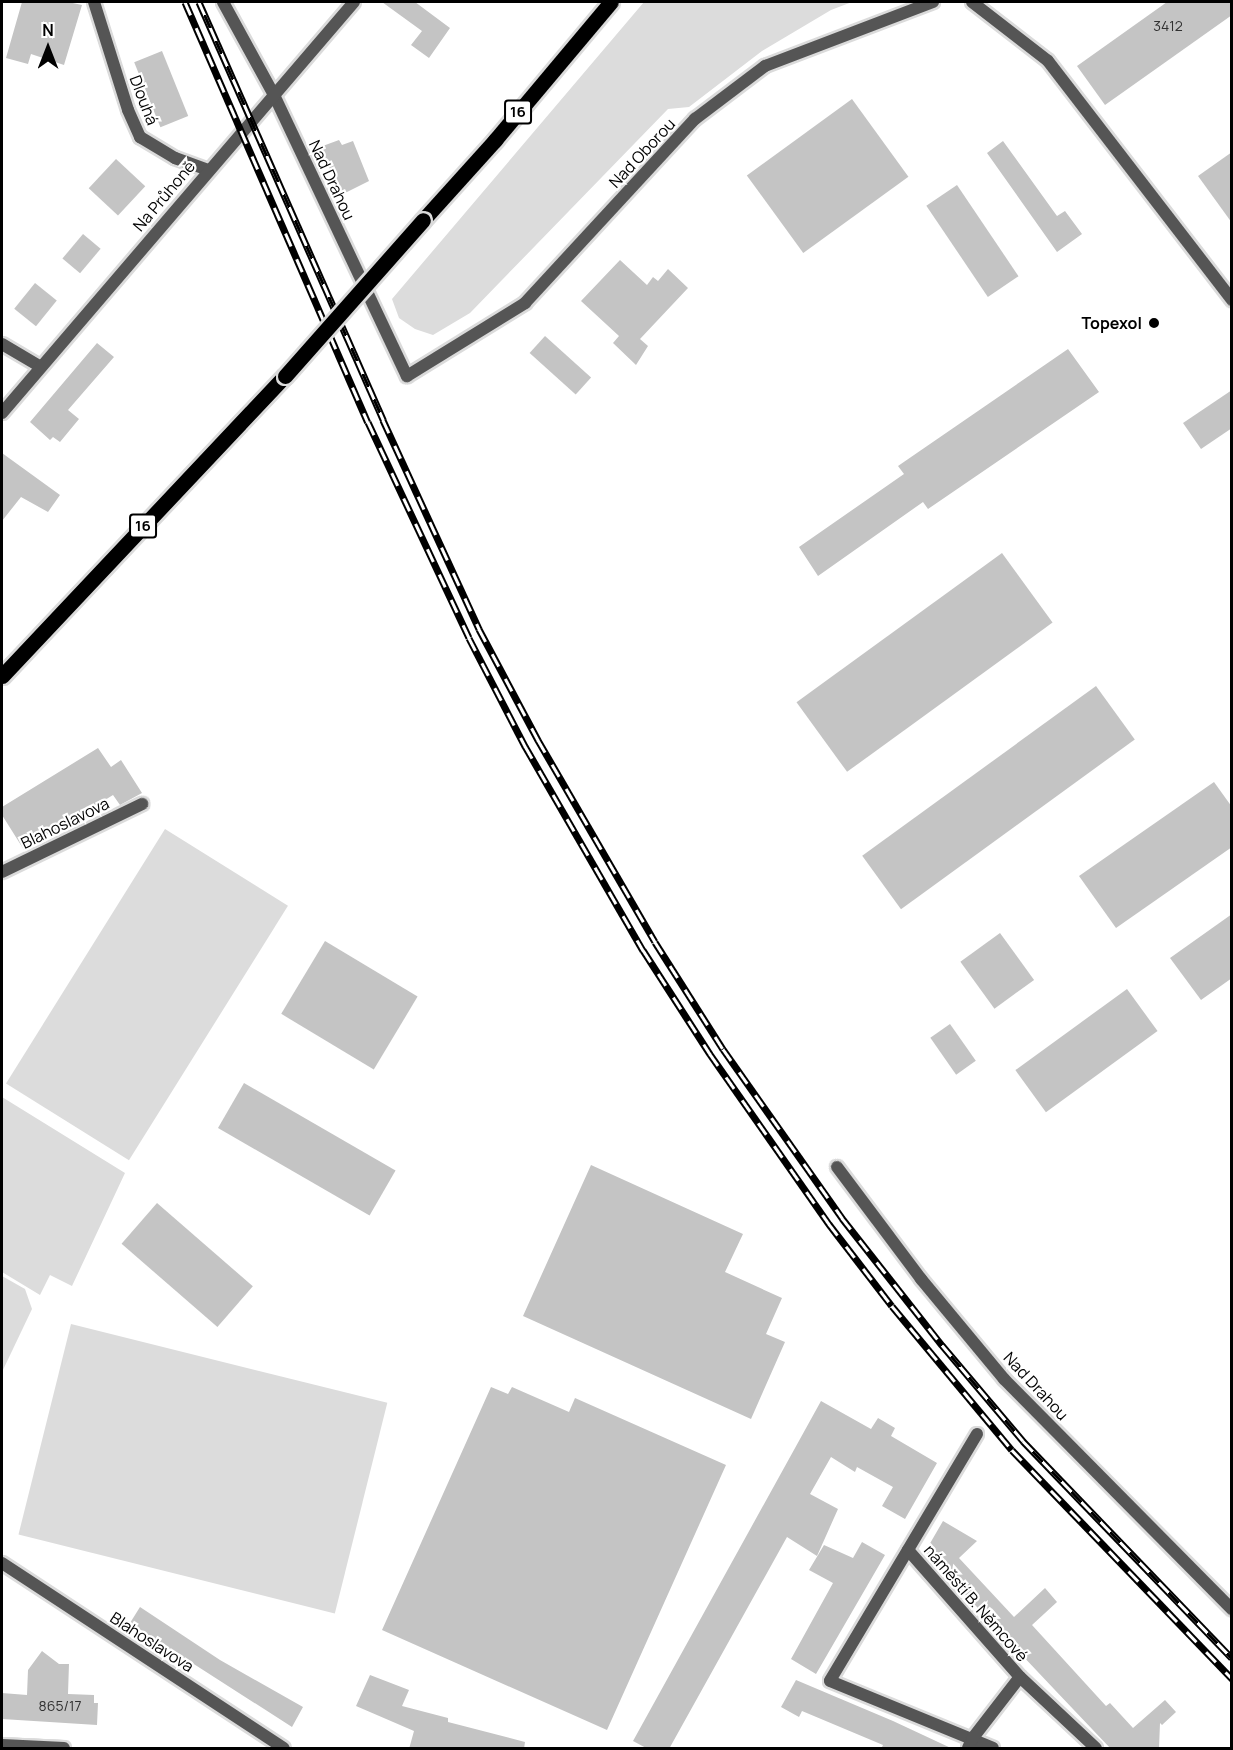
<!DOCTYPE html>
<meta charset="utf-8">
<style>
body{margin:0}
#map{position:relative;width:1233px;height:1750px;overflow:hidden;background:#fff;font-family:Manrope,sans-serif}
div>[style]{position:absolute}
.green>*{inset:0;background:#dcdcdc;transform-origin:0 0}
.building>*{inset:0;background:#c4c4c4;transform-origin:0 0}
.roads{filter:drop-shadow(2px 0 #dbdbdb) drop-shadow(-2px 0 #dbdbdb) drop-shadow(0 2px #dbdbdb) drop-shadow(0 -2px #dbdbdb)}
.street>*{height:12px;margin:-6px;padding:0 6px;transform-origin:6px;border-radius:6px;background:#555}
.primary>*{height:15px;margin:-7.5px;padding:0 7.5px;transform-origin:7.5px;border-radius:7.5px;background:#000}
.rail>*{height:7px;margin-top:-3.5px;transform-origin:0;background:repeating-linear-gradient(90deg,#fff 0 14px,#000 0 28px);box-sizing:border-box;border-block:2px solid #000}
.bridges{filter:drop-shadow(2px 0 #dbdbdb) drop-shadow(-2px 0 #dbdbdb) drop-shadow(0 2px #dbdbdb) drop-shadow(0 -2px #dbdbdb)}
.primary-bridge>*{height:15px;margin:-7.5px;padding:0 7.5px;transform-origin:7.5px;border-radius:7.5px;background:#000}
.dots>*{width:16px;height:16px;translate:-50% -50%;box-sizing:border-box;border:3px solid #fff;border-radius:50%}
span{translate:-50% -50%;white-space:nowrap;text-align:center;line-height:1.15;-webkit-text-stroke:4.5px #fff;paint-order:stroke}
.number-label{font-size:14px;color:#313131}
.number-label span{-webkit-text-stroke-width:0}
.shield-label span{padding:2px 4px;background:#fff;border:2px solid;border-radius:4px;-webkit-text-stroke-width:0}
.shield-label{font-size:15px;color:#000;font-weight:700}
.street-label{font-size:16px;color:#000}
.poi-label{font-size:16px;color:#000;font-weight:700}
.right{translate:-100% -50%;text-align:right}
.frame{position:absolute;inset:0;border:3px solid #000;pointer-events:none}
.north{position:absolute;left:18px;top:18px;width:60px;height:60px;-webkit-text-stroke:4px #fff;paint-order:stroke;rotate:0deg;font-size:16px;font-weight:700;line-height:24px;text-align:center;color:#000}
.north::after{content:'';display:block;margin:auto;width:21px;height:27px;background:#000;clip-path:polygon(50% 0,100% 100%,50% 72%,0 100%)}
</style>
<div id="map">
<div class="green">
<i style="clip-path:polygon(644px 2px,852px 2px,831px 10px,762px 51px,689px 107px,668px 109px,470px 313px,433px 335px,415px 329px,399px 318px,392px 299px)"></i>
<i style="left:165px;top:829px;width:145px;height:300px;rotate:32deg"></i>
<i style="clip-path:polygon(2px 1097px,125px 1173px,72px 1286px,50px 1275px,40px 1295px,2px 1272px)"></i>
<i style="clip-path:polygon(2px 1276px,25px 1289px,32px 1309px,2px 1372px)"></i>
<i style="left:71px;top:1324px;width:326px;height:217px;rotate:14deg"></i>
</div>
<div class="building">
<i style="clip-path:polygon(22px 2px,68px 2px,82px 5px,64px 65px,31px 54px,28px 64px,6px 58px)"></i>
<i style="clip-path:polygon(382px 2px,415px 2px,450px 28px,429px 58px,411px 45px,422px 31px)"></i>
<i style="clip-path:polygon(1167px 2px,1232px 2px,1232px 15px,1105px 105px,1077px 66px)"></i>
<i style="left:162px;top:51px;width:70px;height:30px;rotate:68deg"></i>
<i style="left:852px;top:99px;width:96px;height:130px;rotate:54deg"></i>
<i style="clip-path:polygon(339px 140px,342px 145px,353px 141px,369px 181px,341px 195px,320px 147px)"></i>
<i style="clip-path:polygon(1003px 141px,1057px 216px,1065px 211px,1082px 234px,1057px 252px,987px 153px)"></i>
<i style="clip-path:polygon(1232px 152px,1232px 223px,1198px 176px)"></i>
<i style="left:116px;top:159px;width:40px;height:40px;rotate:43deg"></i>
<i style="left:957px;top:185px;width:110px;height:37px;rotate:56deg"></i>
<i style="left:83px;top:234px;width:23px;height:32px;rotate:40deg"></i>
<i style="clip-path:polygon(620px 260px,647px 285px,653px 277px,658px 281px,668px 269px,688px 288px,640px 339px,648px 346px,636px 365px,613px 343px,619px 336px,581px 301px)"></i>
<i style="left:35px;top:283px;width:28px;height:33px;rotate:39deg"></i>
<i style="left:545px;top:336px;width:62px;height:23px;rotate:42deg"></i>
<i style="clip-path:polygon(97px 343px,114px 357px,68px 410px,79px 419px,60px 442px,53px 437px,50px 440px,30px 422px)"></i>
<i style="clip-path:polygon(1068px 349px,1099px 392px,928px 509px,923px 502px,818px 576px,799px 547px,904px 474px,898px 466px)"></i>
<i style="clip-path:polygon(1232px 390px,1232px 428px,1201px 449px,1183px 423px)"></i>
<i style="clip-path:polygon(2px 453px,60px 495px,48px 512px,21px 497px,2px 521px)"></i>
<i style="left:1002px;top:553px;width:86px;height:254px;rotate:54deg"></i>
<i style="left:1096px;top:686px;width:66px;height:289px;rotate:54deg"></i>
<i style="clip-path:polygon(98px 748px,111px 767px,121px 760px,142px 793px,120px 805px,113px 795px,24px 850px,2px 815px,2px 807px)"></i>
<i style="clip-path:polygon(1214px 782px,1232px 807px,1232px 847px,1116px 928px,1079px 876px)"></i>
<i style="clip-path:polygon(1232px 914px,1232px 978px,1201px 1000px,1170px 958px)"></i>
<i style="left:1000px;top:933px;width:58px;height:49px;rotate:54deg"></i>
<i style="left:325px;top:941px;width:108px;height:85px;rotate:31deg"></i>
<i style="left:1127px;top:989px;width:52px;height:138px;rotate:54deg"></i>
<i style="left:950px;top:1024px;width:45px;height:24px;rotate:55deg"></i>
<i style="left:244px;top:1083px;width:175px;height:52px;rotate:30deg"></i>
<i style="clip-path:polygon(591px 1165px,743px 1234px,725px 1272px,782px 1298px,766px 1334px,785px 1342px,751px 1419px,523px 1316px)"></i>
<i style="left:157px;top:1203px;width:127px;height:54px;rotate:41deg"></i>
<i style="clip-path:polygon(491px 1387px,508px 1394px,512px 1387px,569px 1412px,575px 1398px,726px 1465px,607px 1730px,382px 1630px)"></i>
<i style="clip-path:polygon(821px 1401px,871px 1429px,878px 1418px,895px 1428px,891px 1436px,937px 1463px,905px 1519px,882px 1506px,893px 1487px,857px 1467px,855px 1472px,831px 1457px,810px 1494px,838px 1509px,817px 1556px,787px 1537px,669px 1749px,648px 1749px,633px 1741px)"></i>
<i style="clip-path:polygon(943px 1521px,977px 1541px,959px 1558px,1014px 1617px,1045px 1588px,1057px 1602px,1032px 1625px,1106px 1706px,1110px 1703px,1133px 1728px,1165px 1700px,1176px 1712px,1162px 1725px,1160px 1723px,1159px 1749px,1111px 1749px,1054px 1689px,925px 1552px)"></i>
<i style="clip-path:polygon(862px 1542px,885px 1555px,816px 1674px,791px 1659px,833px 1583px,809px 1570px,824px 1545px,853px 1558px)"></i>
<i style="clip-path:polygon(140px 1607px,220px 1660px,303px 1707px,292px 1727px,130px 1623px)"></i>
<i style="clip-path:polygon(42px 1651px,59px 1664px,69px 1664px,68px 1694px,94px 1695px,94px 1703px,98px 1703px,97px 1725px,2px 1719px,2px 1693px,27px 1695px,28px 1670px)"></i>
<i style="clip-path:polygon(370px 1675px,409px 1690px,402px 1706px,448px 1718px,448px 1722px,525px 1742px,524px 1749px,409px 1749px,414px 1731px,356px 1706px)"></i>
<i style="clip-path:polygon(796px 1680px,893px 1721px,953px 1749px,881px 1749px,883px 1745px,802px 1711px,799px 1717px,781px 1707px)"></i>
</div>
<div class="roads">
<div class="street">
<i style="left:94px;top:2px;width:113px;rotate:72.5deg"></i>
<i style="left:128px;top:110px;width:30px;rotate:66deg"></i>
<i style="left:140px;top:137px;width:41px;rotate:31deg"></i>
<i style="left:175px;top:158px;width:35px;rotate:20deg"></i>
<i style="left:223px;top:2px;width:106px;rotate:61.3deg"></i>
<i style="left:274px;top:95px;width:311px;rotate:64.7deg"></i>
<i style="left:407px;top:376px;width:139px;rotate:-31.7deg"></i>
<i style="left:525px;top:303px;width:251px;rotate:-47.3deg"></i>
<i style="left:695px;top:119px;width:88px;rotate:-37.1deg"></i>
<i style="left:765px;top:66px;width:180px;rotate:-20.9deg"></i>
<i style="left:972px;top:2px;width:96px;rotate:37.8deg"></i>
<i style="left:1048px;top:61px;width:302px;rotate:52.4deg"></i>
<i style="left:2px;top:344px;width:45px;rotate:30.5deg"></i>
<i style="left:2px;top:413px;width:541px;rotate:-49.42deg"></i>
<i style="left:2px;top:872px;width:156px;rotate:-25.9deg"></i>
<i style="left:837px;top:1167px;width:140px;rotate:53.1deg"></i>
<i style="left:921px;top:1279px;width:130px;rotate:50.3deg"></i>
<i style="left:1004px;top:1379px;width:324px;rotate:45.3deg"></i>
<i style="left:977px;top:1434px;width:287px;rotate:120.8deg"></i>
<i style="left:830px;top:1681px;width:176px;rotate:22.3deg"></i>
<i style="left:908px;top:1550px;width:169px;rotate:48.6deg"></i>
<i style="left:1020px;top:1677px;width:104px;rotate:43.1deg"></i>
<i style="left:2px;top:1563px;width:337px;rotate:33.3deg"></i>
<i style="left:2px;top:1745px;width:62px;rotate:2.8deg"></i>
<i style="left:968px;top:1748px;width:10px;rotate:-66deg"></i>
<i style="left:972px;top:1739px;width:78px;rotate:-52.3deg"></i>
</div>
<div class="primary">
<i style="left:423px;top:220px;width:108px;rotate:-48deg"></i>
<i style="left:495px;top:140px;width:180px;rotate:-50deg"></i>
<i style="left:2px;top:676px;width:412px;rotate:-46.7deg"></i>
</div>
</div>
<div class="rail">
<i style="left:185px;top:2px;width:458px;rotate:66.5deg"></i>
<i style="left:368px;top:422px;width:238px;rotate:64.9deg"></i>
<i style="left:469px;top:638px;width:122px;rotate:62.6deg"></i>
<i style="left:525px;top:746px;width:236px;rotate:60deg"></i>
<i style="left:643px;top:950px;width:124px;rotate:57.2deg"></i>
<i style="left:710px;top:1054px;width:208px;rotate:55deg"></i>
<i style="left:829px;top:1224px;width:103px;rotate:52.5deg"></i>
<i style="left:892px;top:1306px;width:187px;rotate:50.2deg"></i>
<i style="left:1012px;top:1450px;width:318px;rotate:46.1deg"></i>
<i style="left:199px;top:2px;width:457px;rotate:66.2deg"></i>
<i style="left:383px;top:420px;width:230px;rotate:65.3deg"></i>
<i style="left:479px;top:629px;width:126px;rotate:62deg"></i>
<i style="left:538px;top:740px;width:233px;rotate:59.9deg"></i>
<i style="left:655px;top:942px;width:127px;rotate:57.6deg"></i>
<i style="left:723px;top:1049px;width:207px;rotate:54.8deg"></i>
<i style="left:842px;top:1218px;width:162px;rotate:51.8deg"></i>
<i style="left:942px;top:1345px;width:126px;rotate:49.8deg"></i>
<i style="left:1023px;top:1441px;width:301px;rotate:46.1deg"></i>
</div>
<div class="bridges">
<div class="primary-bridge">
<i style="left:285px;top:376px;width:208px;rotate:-48.5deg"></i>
</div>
</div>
<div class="dots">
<i style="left:1154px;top:323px;background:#000"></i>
</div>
<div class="number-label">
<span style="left:1168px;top:26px">3412</span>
<span style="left:60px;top:1706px">865/17</span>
</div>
<div class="shield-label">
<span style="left:518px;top:112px">16</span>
<span style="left:143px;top:526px">16</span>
</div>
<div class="street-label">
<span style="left:144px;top:100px;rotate:69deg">Dlouhá</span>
<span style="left:642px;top:153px;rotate:-47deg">Nad Oborou</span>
<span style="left:332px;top:180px;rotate:65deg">Nad Drahou</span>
<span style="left:164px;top:196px;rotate:-50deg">Na Průhoně</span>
<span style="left:65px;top:823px;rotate:-26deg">Blahoslavova</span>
<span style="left:1036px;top:1386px;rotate:47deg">Nad Drahou</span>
<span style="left:976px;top:1603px;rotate:49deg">náměstí B. Němcové</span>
<span style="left:152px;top:1642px;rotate:33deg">Blahoslavova</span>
</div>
<div class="poi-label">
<span class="right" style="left:1142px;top:323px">Topexol</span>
</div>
<div class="frame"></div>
<div class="north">N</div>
</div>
